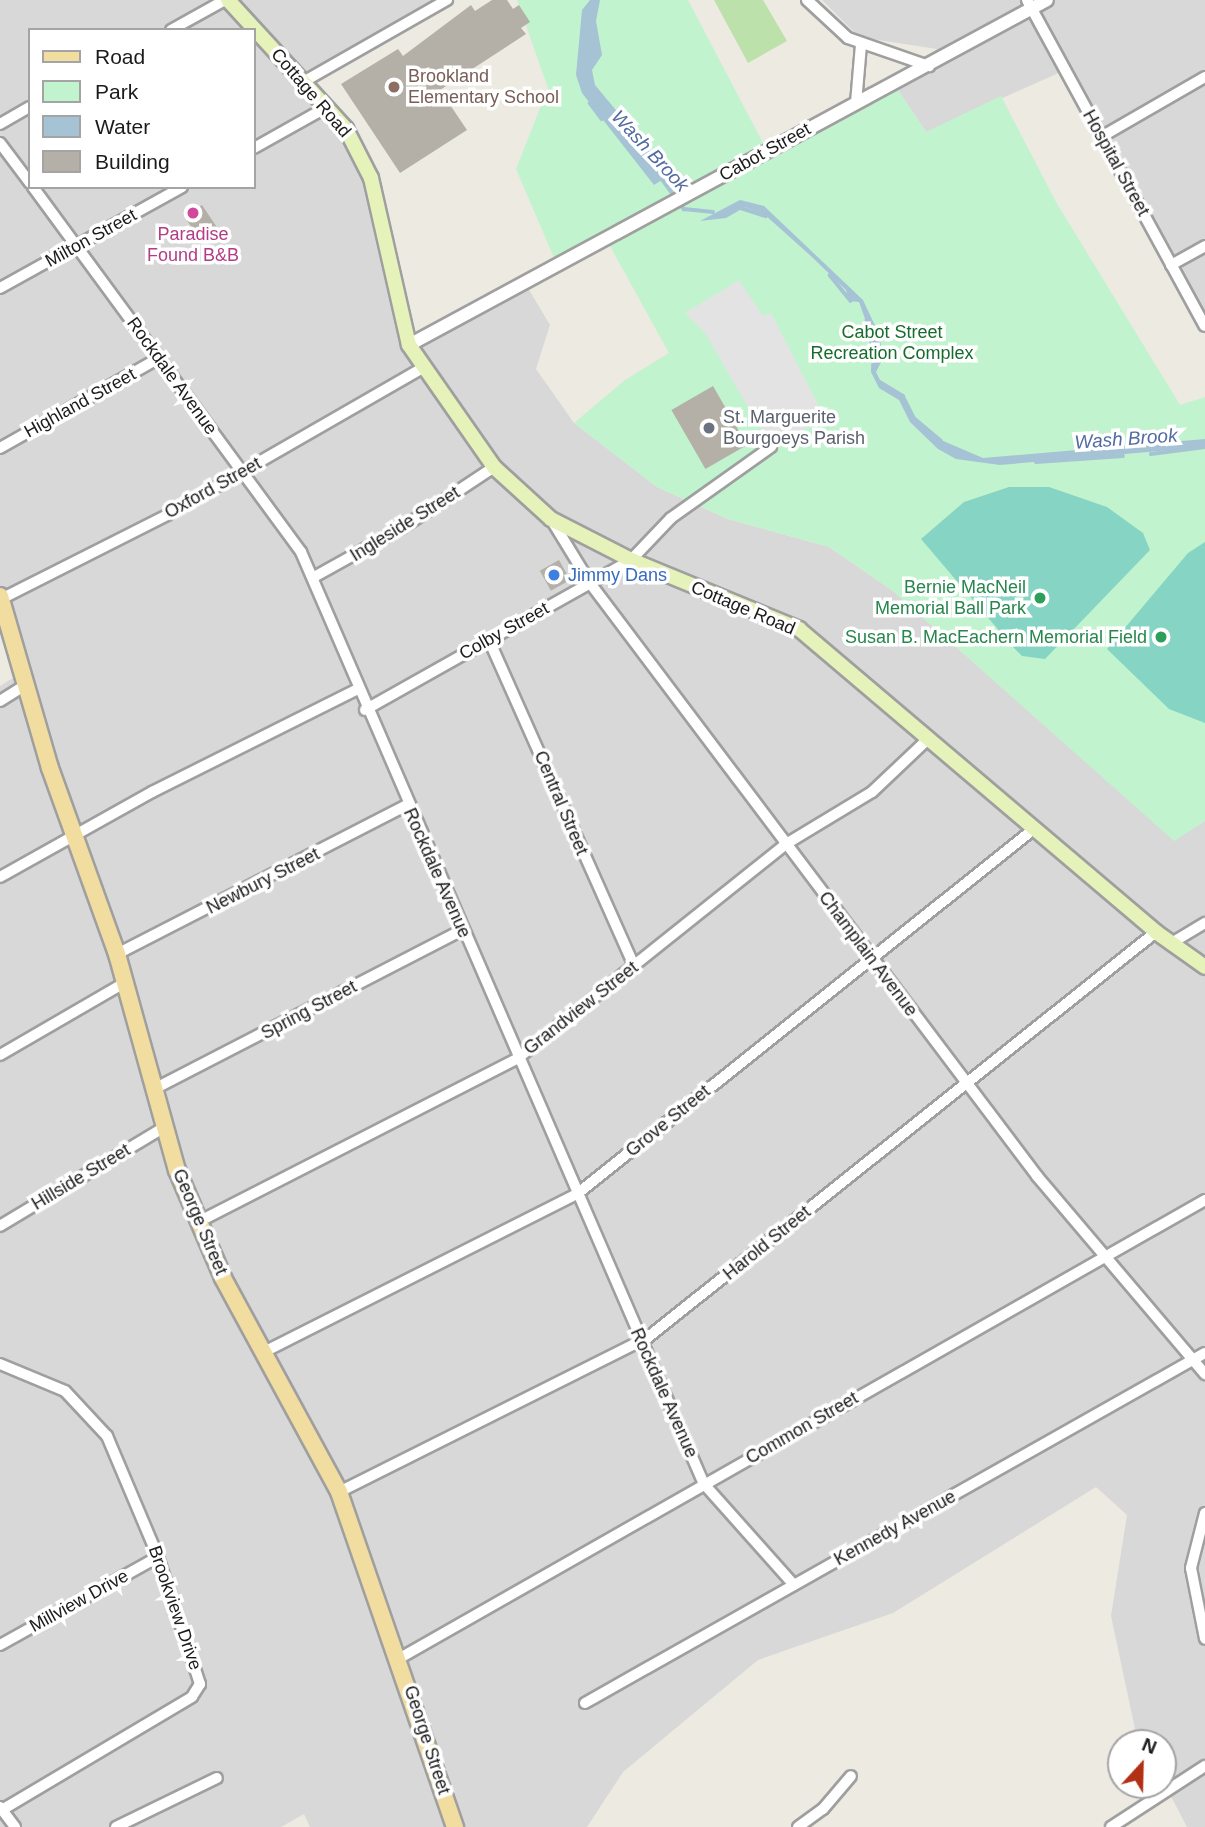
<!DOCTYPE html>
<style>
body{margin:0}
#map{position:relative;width:1205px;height:1827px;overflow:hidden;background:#eceae1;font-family:Helvetica,sans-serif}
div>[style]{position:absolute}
.residential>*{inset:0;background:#d9d8d8}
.grass>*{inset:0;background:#bce1ab}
.park>*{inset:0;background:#c1f3ce}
.pitch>*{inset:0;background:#86d4c4}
.parking>*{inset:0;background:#e3e3e3}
.water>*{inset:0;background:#a6c2d5}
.stream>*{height:3.5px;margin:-1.75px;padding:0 1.75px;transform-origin:1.75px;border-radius:1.75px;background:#a6c2d5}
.building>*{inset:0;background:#b4b0a8;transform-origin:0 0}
.roads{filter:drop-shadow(2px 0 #9f9f9f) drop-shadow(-2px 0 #9f9f9f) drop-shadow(0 2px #9f9f9f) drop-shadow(0 -2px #9f9f9f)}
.minor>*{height:10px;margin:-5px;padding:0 5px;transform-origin:5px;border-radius:5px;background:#fff}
.tertiary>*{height:12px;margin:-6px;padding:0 6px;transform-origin:6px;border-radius:6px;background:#fff}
.secondary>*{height:14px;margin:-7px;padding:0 7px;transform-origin:7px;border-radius:7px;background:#e5f2b9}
.primary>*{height:16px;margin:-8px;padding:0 8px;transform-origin:8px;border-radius:8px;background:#f2dda0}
.dots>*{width:19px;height:19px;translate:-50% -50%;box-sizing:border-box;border:4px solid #fff;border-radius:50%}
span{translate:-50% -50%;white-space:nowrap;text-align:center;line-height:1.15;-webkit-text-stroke:7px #fff;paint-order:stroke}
.education-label{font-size:18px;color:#785e54}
.left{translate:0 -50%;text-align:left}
.street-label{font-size:18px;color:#1b1b1b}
.hotel-label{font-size:18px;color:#b23c85}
.park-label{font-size:18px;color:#166c2c}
.worship-label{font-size:18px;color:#5b616d}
.shop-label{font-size:18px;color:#366cbe}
.leisure-label{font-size:18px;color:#27864d}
.right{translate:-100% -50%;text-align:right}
.water-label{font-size:19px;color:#526ba0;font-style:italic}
.legend{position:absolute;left:28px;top:28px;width:228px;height:161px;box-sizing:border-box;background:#fff;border:2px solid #a4a4a4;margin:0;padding:9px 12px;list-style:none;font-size:21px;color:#1b1b1b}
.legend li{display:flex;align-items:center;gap:14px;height:35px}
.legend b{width:35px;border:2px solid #a4a4a4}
.north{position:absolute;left:1107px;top:1729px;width:70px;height:70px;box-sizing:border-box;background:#fff;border:2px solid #a4a4a4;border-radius:50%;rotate:22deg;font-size:19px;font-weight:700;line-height:28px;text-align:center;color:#1b1b1b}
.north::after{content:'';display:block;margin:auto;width:24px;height:32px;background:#b23014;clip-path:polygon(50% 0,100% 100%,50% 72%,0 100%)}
</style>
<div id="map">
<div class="residential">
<i style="clip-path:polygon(evenodd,0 0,436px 0,300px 78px,323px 101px,372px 187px,413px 337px,525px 283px,550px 325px,536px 369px,574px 423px,657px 487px,728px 519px,829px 547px,893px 591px,1174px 840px,1205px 821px,1205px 1827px,1187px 1827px,1163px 1781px,1163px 1743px,1143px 1743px,1135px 1729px,1111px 1616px,1127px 1515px,1096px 1487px,893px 1613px,758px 1660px,623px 1772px,587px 1827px,310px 1827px,304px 1814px,281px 1827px,0 1827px,0 686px,13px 678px,0 631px,0 0,30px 30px,254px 30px,254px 187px,30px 187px,30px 30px)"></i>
<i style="clip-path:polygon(822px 0,1205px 0,1205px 326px,1063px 71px,926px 132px,890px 78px,937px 49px,859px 37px)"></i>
</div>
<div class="grass">
<i style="clip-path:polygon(714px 0,763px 0,787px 41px,748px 63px)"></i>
</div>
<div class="park">
<i style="clip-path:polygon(517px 0,688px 0,764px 145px,890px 78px,926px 132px,1001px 96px,1056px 202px,1180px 405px,1205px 397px,1205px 821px,1174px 841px,893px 591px,829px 547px,728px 519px,657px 487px,574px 423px,625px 380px,669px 353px,605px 237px,555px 260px,516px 169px,548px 88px)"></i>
</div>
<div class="pitch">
<i style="clip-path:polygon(1009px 487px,1049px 487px,1107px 507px,1143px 533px,1150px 550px,1045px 659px,1022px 656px,1013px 647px,921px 539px,964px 502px)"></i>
<i style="clip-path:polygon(1205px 542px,1205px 723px,1169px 709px,1107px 649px,1188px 553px)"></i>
</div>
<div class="parking">
<i style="clip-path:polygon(739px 280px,763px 316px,771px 313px,825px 418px,771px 447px,705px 333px,685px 313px)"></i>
</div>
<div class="water">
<i style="clip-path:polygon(590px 0,600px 0,596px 21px,602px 55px,592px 70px,595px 85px,670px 175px,654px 185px,582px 93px,576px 75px,582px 10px)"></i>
<i style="clip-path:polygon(740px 200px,764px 206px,863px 300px,879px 334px,883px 358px,876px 372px,883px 386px,903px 396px,914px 418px,934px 437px,983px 458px,1205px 439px,1205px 447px,1000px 465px,956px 459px,938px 449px,910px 422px,899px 400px,879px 388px,871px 372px,872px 338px,859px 302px,849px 301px,846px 290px,812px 257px,764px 214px,745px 207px,726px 218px,700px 221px)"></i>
</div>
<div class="stream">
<i style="left:590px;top:103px;width:20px;rotate:53deg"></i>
<i style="left:660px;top:176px;width:41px;rotate:54deg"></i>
<i style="left:684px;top:209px;width:29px;rotate:6deg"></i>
<i style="left:741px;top:208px;width:26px;rotate:18deg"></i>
<i style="left:830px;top:275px;width:33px;rotate:51deg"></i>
<i style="left:867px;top:320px;width:24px;rotate:78deg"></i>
<i style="left:880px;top:382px;width:27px;rotate:31deg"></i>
<i style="left:903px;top:396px;width:25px;rotate:63deg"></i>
<i style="left:914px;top:418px;width:35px;rotate:40deg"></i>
<i style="left:1151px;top:454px;width:54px;rotate:-7.4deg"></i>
<i style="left:1036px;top:462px;width:87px;rotate:-3.9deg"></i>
</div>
<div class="building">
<i style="clip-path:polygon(492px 0,507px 0,513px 9px,519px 5px,530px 22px,521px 28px,526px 34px,440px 90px,467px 130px,400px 173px,341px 84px,398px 49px,403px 56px,471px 5px,475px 11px)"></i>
<i style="left:202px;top:205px;width:27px;height:21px;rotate:56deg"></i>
<i style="left:713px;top:386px;width:68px;height:48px;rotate:60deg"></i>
<i style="left:559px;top:560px;width:23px;height:22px;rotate:61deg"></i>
</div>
<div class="roads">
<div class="minor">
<i style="left:807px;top:0;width:56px;rotate:42.8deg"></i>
<i style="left:848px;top:38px;width:86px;rotate:19.1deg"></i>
<i style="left:1027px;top:0;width:371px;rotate:61.4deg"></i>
<i style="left:171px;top:30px;width:62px;rotate:-29.1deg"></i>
<i style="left:303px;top:82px;width:166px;rotate:-29.7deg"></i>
<i style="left:856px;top:103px;width:58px;rotate:-85.1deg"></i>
<i style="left:0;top:124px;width:34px;rotate:-30deg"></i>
<i style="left:1101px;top:137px;width:120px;rotate:-30deg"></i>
<i style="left:0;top:143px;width:50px;rotate:53.1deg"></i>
<i style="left:254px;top:148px;width:84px;rotate:-29.3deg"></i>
<i style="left:33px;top:187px;width:453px;rotate:53.7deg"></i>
<i style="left:301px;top:552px;width:1015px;rotate:66.62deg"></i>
<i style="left:704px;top:1484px;width:135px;rotate:48.3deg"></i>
<i style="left:1171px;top:265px;width:39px;rotate:-29deg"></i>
<i style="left:0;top:288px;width:208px;rotate:-29deg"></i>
<i style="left:0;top:448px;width:183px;rotate:-29.5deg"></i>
<i style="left:551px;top:519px;width:75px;rotate:58.6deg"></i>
<i style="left:590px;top:583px;width:743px;rotate:52.99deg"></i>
<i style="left:1037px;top:1176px;width:260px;rotate:49.7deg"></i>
<i style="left:314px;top:577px;width:101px;rotate:-29.1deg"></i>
<i style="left:402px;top:528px;width:110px;rotate:-33.5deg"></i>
<i style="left:1px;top:599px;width:186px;rotate:-26.8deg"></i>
<i style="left:167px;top:515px;width:293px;rotate:-29.9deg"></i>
<i style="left:489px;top:640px;width:356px;rotate:66deg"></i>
<i style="left:0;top:701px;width:31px;rotate:-32deg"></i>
<i style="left:365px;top:710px;width:305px;rotate:-29.4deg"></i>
<i style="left:631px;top:560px;width:58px;rotate:-46.4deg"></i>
<i style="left:671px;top:518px;width:123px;rotate:-35.4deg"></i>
<i style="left:0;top:877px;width:174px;rotate:-29.2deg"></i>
<i style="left:152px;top:792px;width:228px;rotate:-26.6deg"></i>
<i style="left:1170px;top:944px;width:41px;rotate:-31deg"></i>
<i style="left:117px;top:954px;width:326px;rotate:-27.2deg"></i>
<i style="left:0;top:1055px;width:143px;rotate:-30.1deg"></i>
<i style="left:156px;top:1088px;width:344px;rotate:-27.3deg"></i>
<i style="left:200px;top:1221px;width:357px;rotate:-27.1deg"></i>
<i style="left:518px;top:1058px;width:343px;rotate:-38.6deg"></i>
<i style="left:786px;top:844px;width:100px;rotate:-31.2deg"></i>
<i style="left:872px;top:792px;width:74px;rotate:-43.4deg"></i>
<i style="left:0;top:1226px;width:190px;rotate:-31deg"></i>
<i style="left:262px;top:1353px;width:353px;rotate:-26.8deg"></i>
<i style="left:577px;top:1194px;width:586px;rotate:-38.63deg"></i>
<i style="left:0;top:1364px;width:70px;rotate:22.6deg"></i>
<i style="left:65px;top:1391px;width:62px;rotate:47deg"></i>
<i style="left:107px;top:1436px;width:131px;rotate:67.1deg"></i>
<i style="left:158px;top:1557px;width:134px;rotate:71.7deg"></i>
<i style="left:200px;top:1684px;width:15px;rotate:122deg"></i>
<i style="left:192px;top:1697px;width:221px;rotate:149.3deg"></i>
<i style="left:339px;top:1492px;width:344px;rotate:-26.6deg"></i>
<i style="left:647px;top:1338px;width:651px;rotate:-38.58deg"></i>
<i style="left:1205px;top:1513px;width:57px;rotate:104.3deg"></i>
<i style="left:1191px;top:1568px;width:72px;rotate:78.8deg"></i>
<i style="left:0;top:1645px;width:181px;rotate:-29.1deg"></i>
<i style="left:400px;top:1658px;width:926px;rotate:-29.64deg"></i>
<i style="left:585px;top:1703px;width:712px;rotate:-29.45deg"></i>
<i style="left:0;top:1807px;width:25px;rotate:53deg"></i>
<i style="left:116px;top:1827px;width:112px;rotate:-25.9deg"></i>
<i style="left:798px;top:1827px;width:31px;rotate:-36deg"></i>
<i style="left:823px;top:1809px;width:43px;rotate:-49.7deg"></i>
<i style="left:1111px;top:1827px;width:112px;rotate:-33deg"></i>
</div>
<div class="tertiary">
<i style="left:409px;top:345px;width:725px;rotate:-28.4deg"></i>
</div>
<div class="secondary">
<i style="left:228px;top:0;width:175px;rotate:47.5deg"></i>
<i style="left:346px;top:129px;width:55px;rotate:63deg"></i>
<i style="left:371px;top:178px;width:171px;rotate:77.2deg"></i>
<i style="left:409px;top:345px;width:149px;rotate:55.1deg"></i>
<i style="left:494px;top:467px;width:77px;rotate:42.4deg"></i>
<i style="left:551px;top:519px;width:90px;rotate:27.1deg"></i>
<i style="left:631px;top:560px;width:182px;rotate:22.3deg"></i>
<i style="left:799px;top:629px;width:468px;rotate:40.3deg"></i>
<i style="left:1156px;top:932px;width:60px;rotate:35.5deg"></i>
</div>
<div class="primary">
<i style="left:0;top:596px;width:179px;rotate:73.8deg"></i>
<i style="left:50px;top:768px;width:198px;rotate:70.2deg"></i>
<i style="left:117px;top:954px;width:224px;rotate:74.5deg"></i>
<i style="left:177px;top:1170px;width:117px;rotate:66.9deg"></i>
<i style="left:223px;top:1278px;width:243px;rotate:61.5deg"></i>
<i style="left:339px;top:1492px;width:355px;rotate:70.9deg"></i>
</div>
</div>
<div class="dots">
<i style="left:394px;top:87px;background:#8d6e63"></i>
<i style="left:193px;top:213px;background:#d1479c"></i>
<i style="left:709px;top:428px;background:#6b7280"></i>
<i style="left:554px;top:575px;background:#3f7fe0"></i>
<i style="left:1040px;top:598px;background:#2e9e5b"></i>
<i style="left:1161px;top:637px;background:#2e9e5b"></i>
</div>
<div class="education-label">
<span class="left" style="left:408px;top:87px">Brookland<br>Elementary School</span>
</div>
<div class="street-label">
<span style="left:311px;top:93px;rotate:49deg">Cottage Road</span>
<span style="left:765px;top:152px;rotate:-29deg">Cabot Street</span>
<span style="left:1116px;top:163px;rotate:61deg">Hospital Street</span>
<span style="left:91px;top:238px;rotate:-29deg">Milton Street</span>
<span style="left:172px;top:376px;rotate:54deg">Rockdale Avenue</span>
<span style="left:80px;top:403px;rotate:-29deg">Highland Street</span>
<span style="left:213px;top:488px;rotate:-29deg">Oxford Street</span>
<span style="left:405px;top:524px;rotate:-32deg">Ingleside Street</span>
<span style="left:743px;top:608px;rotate:23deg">Cottage Road</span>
<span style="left:504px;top:631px;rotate:-29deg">Colby Street</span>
<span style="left:561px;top:803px;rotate:67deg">Central Street</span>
<span style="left:437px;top:873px;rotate:66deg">Rockdale Avenue</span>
<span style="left:263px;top:881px;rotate:-27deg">Newbury Street</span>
<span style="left:868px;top:954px;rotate:53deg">Champlain Avenue</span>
<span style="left:581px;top:1008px;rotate:-38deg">Grandview Street</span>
<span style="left:309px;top:1010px;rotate:-28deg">Spring Street</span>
<span style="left:668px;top:1121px;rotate:-39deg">Grove Street</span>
<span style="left:81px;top:1177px;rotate:-31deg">Hillside Street</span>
<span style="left:200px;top:1222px;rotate:67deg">George Street</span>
<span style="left:767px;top:1243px;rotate:-39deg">Harold Street</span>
<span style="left:664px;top:1393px;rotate:66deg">Rockdale Avenue</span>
<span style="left:802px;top:1428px;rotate:-30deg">Common Street</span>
<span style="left:895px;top:1528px;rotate:-29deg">Kennedy Avenue</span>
<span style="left:79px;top:1601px;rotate:-29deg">Millview Drive</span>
<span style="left:175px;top:1608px;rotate:71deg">Brookview Drive</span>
<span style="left:427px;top:1740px;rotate:72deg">George Street</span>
</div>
<div class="hotel-label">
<span style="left:193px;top:245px">Paradise<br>Found B&amp;B</span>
</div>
<div class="park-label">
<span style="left:892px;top:343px">Cabot Street<br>Recreation Complex</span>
</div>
<div class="worship-label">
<span class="left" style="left:723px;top:428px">St. Marguerite<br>Bourgoeys Parish</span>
</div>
<div class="shop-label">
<span class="left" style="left:568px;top:575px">Jimmy Dans</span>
</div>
<div class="leisure-label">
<span class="right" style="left:1026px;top:598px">Bernie MacNeil<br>Memorial Ball Park</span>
<span class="right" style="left:1147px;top:637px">Susan B. MacEachern Memorial Field</span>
</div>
<div class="water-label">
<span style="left:650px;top:151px;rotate:47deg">Wash Brook</span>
<span style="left:1126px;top:439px;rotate:-4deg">Wash Brook</span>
</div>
<ul class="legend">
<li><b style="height:9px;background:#f2dda0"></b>Road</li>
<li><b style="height:19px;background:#c1f3ce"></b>Park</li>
<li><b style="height:19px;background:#a6c2d5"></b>Water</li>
<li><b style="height:19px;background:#b4b0a8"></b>Building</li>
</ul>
<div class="north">N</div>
</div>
